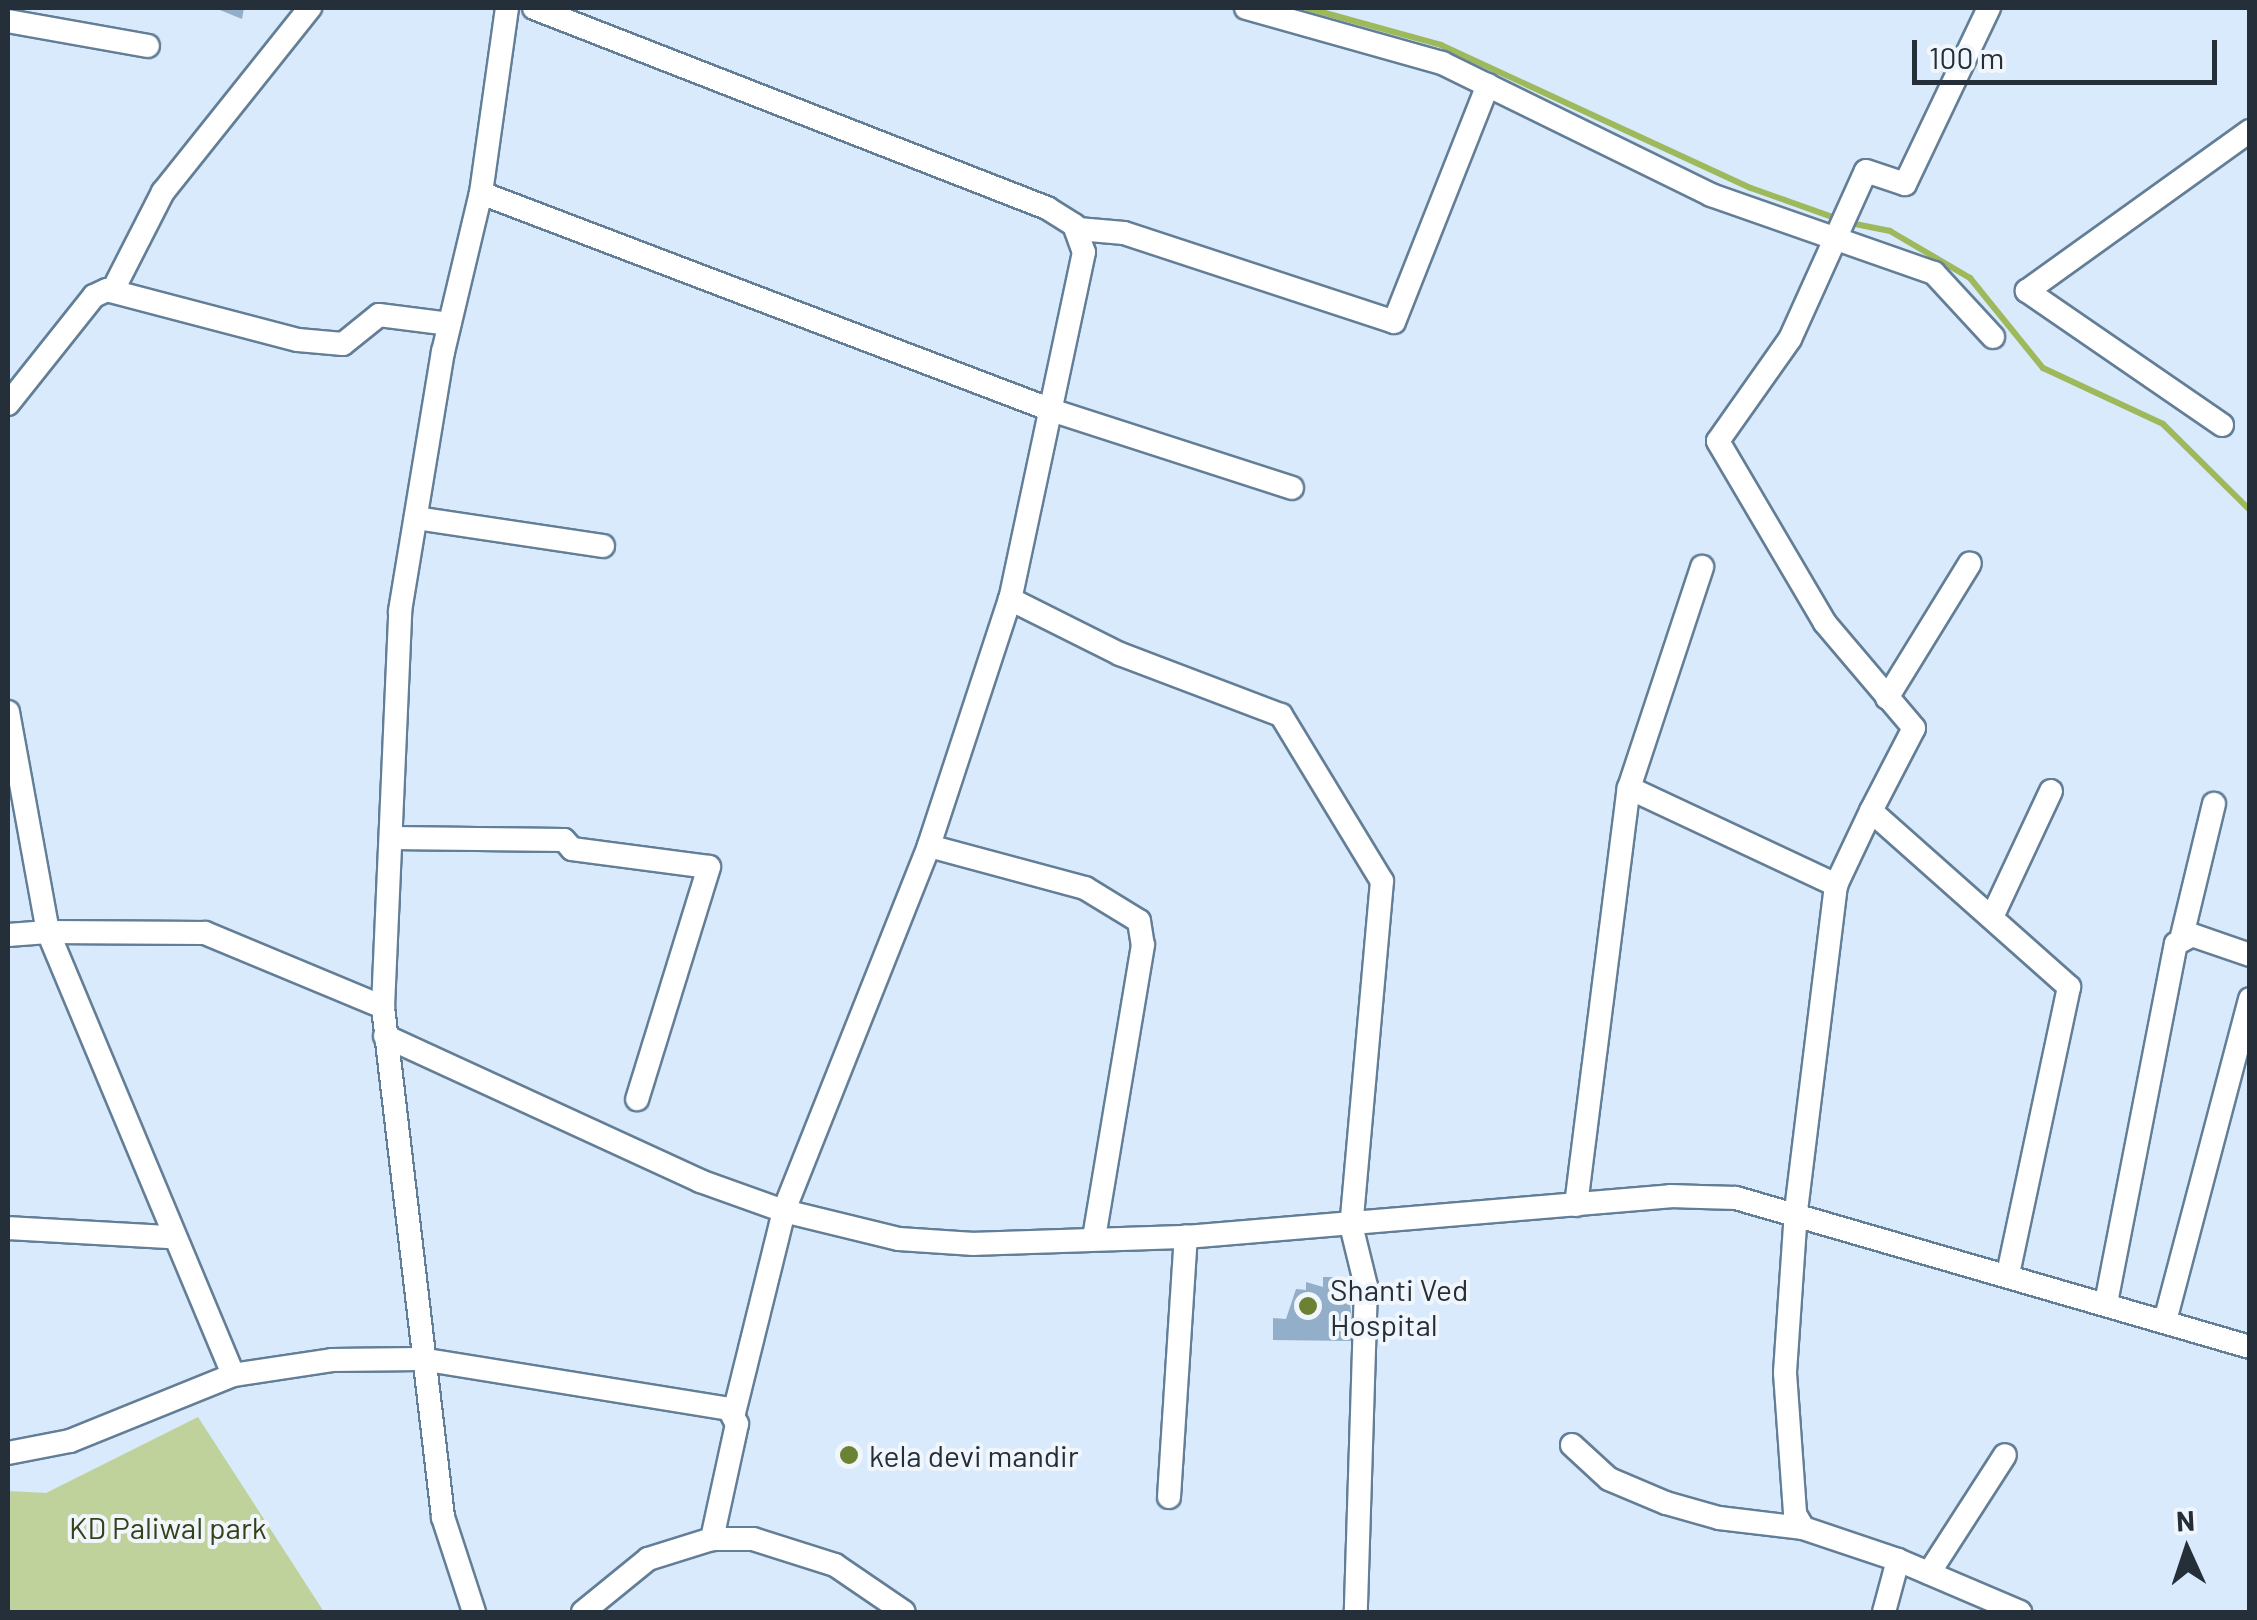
<!DOCTYPE html>
<style>
body{margin:0}
#map{position:relative;width:2257px;height:1620px;overflow:hidden;background:#d8eafb;font-family:Barlow,sans-serif}
div>[style]{position:absolute}
.green>*{inset:0;background:#c0d29b}
.stream>*{height:6px;margin:-3px;padding:0 3px;transform-origin:3px;border-radius:3px;background:#9eb95b}
.building>*{inset:0;background:#92aec9}
.roads{filter:drop-shadow(2px 0 #637e97) drop-shadow(-2px 0 #637e97) drop-shadow(0 2px #637e97) drop-shadow(0 -2px #637e97)}
.minor>*{height:22px;margin:-11px;padding:0 11px;transform-origin:11px;border-radius:11px;background:#fff}
.dots>*{width:28px;height:28px;translate:-50% -50%;box-sizing:border-box;border:5px solid #f0f6fb;border-radius:50%}
span{translate:-50% -50%;white-space:nowrap;text-align:center;line-height:1.15;-webkit-text-stroke:8px #f0f6fb;paint-order:stroke}
.poi-label{font-size:30px;color:#242f3a}
.left{translate:0 -50%;text-align:left}
.park-label{font-size:30px;color:#354119}
.frame{position:absolute;inset:0;border:10px solid #242f3a;pointer-events:none}
.north{position:absolute;left:2137px;top:1500px;width:100px;height:100px;-webkit-text-stroke:8px #f0f6fb;paint-order:stroke;rotate:357deg;font-size:28px;font-weight:700;line-height:40px;text-align:center;color:#242f3a}
.north::after{content:'';display:block;margin:auto;width:35px;height:45px;background:#242f3a;clip-path:polygon(50% 0,100% 100%,50% 72%,0 100%)}
.scale{position:absolute;left:1912px;top:40px;width:305px;height:45px;box-sizing:border-box;border:5px solid #242f3a;border-top:0;padding-left:12px;font-size:30px;line-height:35px;white-space:nowrap;color:#242f3a;-webkit-text-stroke:8px #f0f6fb;paint-order:stroke}
</style>
<div id="map">
<div class="green">
<i style="clip-path:polygon(198px 1417px,324px 1612px,8px 1612px,8px 1491px,46px 1493px)"></i>
</div>
<div class="stream">
<i style="left:1307px;top:8px;width:139px;rotate:15.4deg"></i>
<i style="left:1441px;top:45px;width:341px;rotate:24.8deg"></i>
<i style="left:1751px;top:188px;width:92px;rotate:19.6deg"></i>
<i style="left:1850px;top:223px;width:41px;rotate:11.3deg"></i>
<i style="left:1890px;top:231px;width:93px;rotate:30.4deg"></i>
<i style="left:1970px;top:278px;width:116px;rotate:51deg"></i>
<i style="left:2043px;top:368px;width:132px;rotate:25deg"></i>
<i style="left:2163px;top:424px;width:122px;rotate:44.7deg"></i>
</div>
<div class="building">
<i style="clip-path:polygon(215px 8px,244px 8px,242px 19px)"></i>
<i style="clip-path:polygon(1323px 1277px,1337px 1277px,1337px 1297px,1349px 1297px,1355px 1341px,1273px 1340px,1273px 1318px,1286px 1319px,1296px 1289px,1306px 1290px,1306px 1282px,1323px 1287px)"></i>
</div>
<div class="roads">
<div class="minor">
<i style="left:534px;top:8px;width:551px;rotate:21.3deg"></i>
<i style="left:1047px;top:208px;width:32px;rotate:32deg"></i>
<i style="left:1074px;top:225px;width:29px;rotate:70deg"></i>
<i style="left:1084px;top:252px;width:355px;rotate:102deg"></i>
<i style="left:1010px;top:599px;width:260px;rotate:108.2deg"></i>
<i style="left:929px;top:846px;width:393px;rotate:111.7deg"></i>
<i style="left:784px;top:1211px;width:208px;rotate:103.9deg"></i>
<i style="left:1246px;top:8px;width:204px;rotate:15.7deg"></i>
<i style="left:1442px;top:63px;width:300px;rotate:26.1deg"></i>
<i style="left:1711px;top:195px;width:236px;rotate:19.3deg"></i>
<i style="left:1934px;top:273px;width:87px;rotate:47.3deg"></i>
<i style="left:8px;top:21px;width:142px;rotate:10.1deg"></i>
<i style="left:481px;top:193px;width:613px;rotate:20.83deg"></i>
<i style="left:1054px;top:411px;width:250px;rotate:17.9deg"></i>
<i style="left:1078px;top:229px;width:46px;rotate:5deg"></i>
<i style="left:1124px;top:233px;width:284px;rotate:18.2deg"></i>
<i style="left:1394px;top:322px;width:255px;rotate:-68.4deg"></i>
<i style="left:113px;top:290px;width:110px;rotate:-63deg"></i>
<i style="left:163px;top:192px;width:236px;rotate:-51.4deg"></i>
<i style="left:8px;top:404px;width:138px;rotate:-51.5deg"></i>
<i style="left:94px;top:296px;width:14px;rotate:-25deg"></i>
<i style="left:107px;top:290px;width:197px;rotate:14.7deg"></i>
<i style="left:298px;top:340px;width:45px;rotate:5.1deg"></i>
<i style="left:343px;top:344px;width:46px;rotate:-38.9deg"></i>
<i style="left:379px;top:315px;width:71px;rotate:7.3deg"></i>
<i style="left:2222px;top:425px;width:237px;rotate:-145.5deg"></i>
<i style="left:2027px;top:291px;width:274px;rotate:-35.7deg"></i>
<i style="left:416px;top:518px;width:189px;rotate:8.5deg"></i>
<i style="left:1010px;top:599px;width:123px;rotate:26.6deg"></i>
<i style="left:1120px;top:654px;width:172px;rotate:20.8deg"></i>
<i style="left:1281px;top:715px;width:194px;rotate:58.7deg"></i>
<i style="left:1382px;top:881px;width:345px;rotate:95.1deg"></i>
<i style="left:1351px;top:1225px;width:63px;rotate:76.2deg"></i>
<i style="left:1366px;top:1286px;width:326px;rotate:91.8deg"></i>
<i style="left:1887px;top:698px;width:158px;rotate:-58.4deg"></i>
<i style="left:8px;top:712px;width:224px;rotate:79.7deg"></i>
<i style="left:48px;top:932px;width:157px;rotate:0.4deg"></i>
<i style="left:205px;top:933px;width:193px;rotate:22.6deg"></i>
<i style="left:1629px;top:788px;width:233px;rotate:-71.7deg"></i>
<i style="left:1871px;top:811px;width:93px;rotate:-62.6deg"></i>
<i style="left:1914px;top:728px;width:138px;rotate:-130.3deg"></i>
<i style="left:1825px;top:623px;width:211px;rotate:-120.5deg"></i>
<i style="left:1718px;top:441px;width:125px;rotate:-54.8deg"></i>
<i style="left:1790px;top:339px;width:184px;rotate:-65.7deg"></i>
<i style="left:1866px;top:171px;width:41px;rotate:18.4deg"></i>
<i style="left:1905px;top:184px;width:195px;rotate:-64.5deg"></i>
<i style="left:391px;top:838px;width:173px;rotate:0.7deg"></i>
<i style="left:564px;top:840px;width:12px;rotate:48deg"></i>
<i style="left:572px;top:849px;width:138px;rotate:7.5deg"></i>
<i style="left:709px;top:867px;width:243px;rotate:107.2deg"></i>
<i style="left:929px;top:846px;width:162px;rotate:15.1deg"></i>
<i style="left:1085px;top:888px;width:63px;rotate:31.4deg"></i>
<i style="left:1139px;top:921px;width:24px;rotate:81deg"></i>
<i style="left:1143px;top:945px;width:296px;rotate:99.5deg"></i>
<i style="left:1836px;top:885px;width:82px;rotate:-64.7deg"></i>
<i style="left:1871px;top:811px;width:265px;rotate:41.6deg"></i>
<i style="left:2069px;top:987px;width:293px;rotate:102deg"></i>
<i style="left:1992px;top:917px;width:139px;rotate:-64.9deg"></i>
<i style="left:8px;top:935px;width:40px;rotate:-4.3deg"></i>
<i style="left:48px;top:932px;width:480px;rotate:67.3deg"></i>
<i style="left:2182px;top:936px;width:136px;rotate:-76.4deg"></i>
<i style="left:385px;top:1036px;width:347px;rotate:24.7deg"></i>
<i style="left:700px;top:1181px;width:89px;rotate:19.7deg"></i>
<i style="left:784px;top:1211px;width:118px;rotate:13.7deg"></i>
<i style="left:899px;top:1239px;width:75px;rotate:3.8deg"></i>
<i style="left:974px;top:1244px;width:212px;rotate:-1.9deg"></i>
<i style="left:1186px;top:1237px;width:486px;rotate:-4.8deg"></i>
<i style="left:1670px;top:1196px;width:66px;rotate:1.7deg"></i>
<i style="left:1736px;top:1198px;width:535px;rotate:16.17deg"></i>
<i style="left:1576px;top:1205px;width:420px;rotate:-82.8deg"></i>
<i style="left:1629px;top:788px;width:229px;rotate:25.1deg"></i>
<i style="left:1836px;top:885px;width:328px;rotate:97deg"></i>
<i style="left:1796px;top:1211px;width:162px;rotate:93.9deg"></i>
<i style="left:1785px;top:1373px;width:141px;rotate:85.9deg"></i>
<i style="left:1795px;top:1514px;width:16px;rotate:60deg"></i>
<i style="left:1803px;top:1528px;width:100px;rotate:18.6deg"></i>
<i style="left:1898px;top:1560px;width:133px;rotate:23.1deg"></i>
<i style="left:8px;top:1228px;width:162px;rotate:3.2deg"></i>
<i style="left:2106px;top:1303px;width:366px;rotate:-79deg"></i>
<i style="left:2176px;top:944px;width:18px;rotate:-29deg"></i>
<i style="left:2192px;top:935px;width:61px;rotate:19deg"></i>
<i style="left:2165px;top:1321px;width:333px;rotate:-75.2deg"></i>
<i style="left:1572px;top:1445px;width:50px;rotate:42.6deg"></i>
<i style="left:1609px;top:1479px;width:62px;rotate:22.8deg"></i>
<i style="left:1666px;top:1503px;width:55px;rotate:15.8deg"></i>
<i style="left:1719px;top:1518px;width:85px;rotate:6.8deg"></i>
<i style="left:8px;top:1453px;width:63px;rotate:-11deg"></i>
<i style="left:70px;top:1441px;width:176px;rotate:-22deg"></i>
<i style="left:233px;top:1375px;width:100px;rotate:-8.6deg"></i>
<i style="left:332px;top:1360px;width:89px;rotate:-0.6deg"></i>
<i style="left:421px;top:1359px;width:312px;rotate:9.2deg"></i>
<i style="left:729px;top:1409px;width:17px;rotate:62deg"></i>
<i style="left:737px;top:1424px;width:118px;rotate:102.3deg"></i>
<i style="left:1169px;top:1497px;width:261px;rotate:-86.3deg"></i>
<i style="left:1929px;top:1573px;width:140px;rotate:-57.2deg"></i>
<i style="left:474px;top:1612px;width:100px;rotate:-108.1deg"></i>
<i style="left:443px;top:1517px;width:514px;rotate:-96.71deg"></i>
<i style="left:383px;top:1007px;width:396px;rotate:-87.5deg"></i>
<i style="left:400px;top:611px;width:263px;rotate:-80.6deg"></i>
<i style="left:443px;top:352px;width:163px;rotate:-76.6deg"></i>
<i style="left:481px;top:193px;width:187px;rotate:-82deg"></i>
<i style="left:583px;top:1612px;width:84px;rotate:-39.2deg"></i>
<i style="left:648px;top:1559px;width:67px;rotate:-17.4deg"></i>
<i style="left:712px;top:1539px;width:41px"></i>
<i style="left:753px;top:1539px;width:86px;rotate:17.6deg"></i>
<i style="left:835px;top:1565px;width:83px;rotate:34.3deg"></i>
<i style="left:1884px;top:1612px;width:54px;rotate:-74.9deg"></i>
</div>
</div>
<div class="dots">
<i style="left:1308px;top:1306px;background:#6c8233"></i>
<i style="left:849px;top:1455px;background:#6c8233"></i>
</div>
<div class="poi-label">
<span class="left" style="left:1330px;top:1306px">Shanti Ved<br>Hospital</span>
<span class="left" style="left:869px;top:1455px">kela devi mandir</span>
</div>
<div class="park-label">
<span style="left:168px;top:1527px">KD Paliwal park</span>
</div>
<div class="frame"></div>
<div class="north">N</div>
<div class="scale">100 m</div>
</div>
